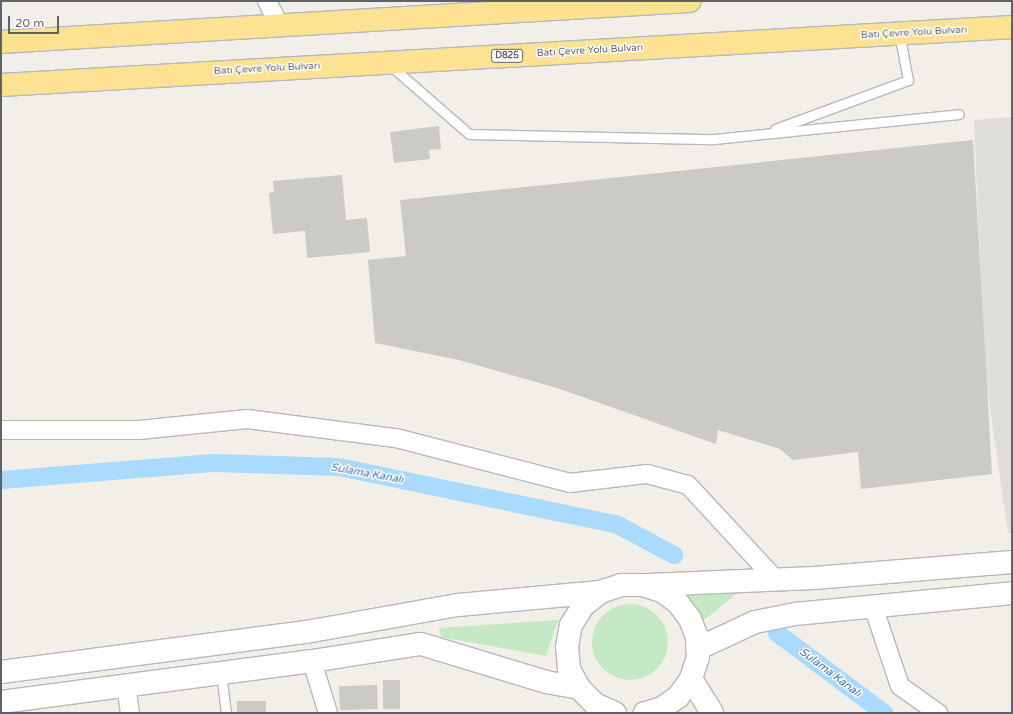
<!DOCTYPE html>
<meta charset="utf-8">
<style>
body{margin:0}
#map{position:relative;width:1013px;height:714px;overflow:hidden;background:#f1efe8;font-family:"Varela Round",sans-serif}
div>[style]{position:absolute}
.industrial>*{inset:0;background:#e0deda}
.green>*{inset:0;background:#c5e8c5}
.round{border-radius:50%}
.canal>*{height:18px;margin:-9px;padding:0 9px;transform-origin:9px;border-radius:9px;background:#aadaff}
.building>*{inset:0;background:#cccac5;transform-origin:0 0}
.roads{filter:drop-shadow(1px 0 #b5b8bc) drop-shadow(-1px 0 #b5b8bc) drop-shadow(0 1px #b5b8bc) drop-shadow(0 -1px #b5b8bc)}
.lane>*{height:9px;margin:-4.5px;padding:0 4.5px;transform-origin:4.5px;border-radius:4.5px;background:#fff}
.street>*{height:18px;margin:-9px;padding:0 9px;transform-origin:9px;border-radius:9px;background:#fff}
.secondary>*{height:22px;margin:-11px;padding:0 11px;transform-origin:11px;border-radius:11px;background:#fff}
.highway>*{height:22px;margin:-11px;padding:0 11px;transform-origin:11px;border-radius:11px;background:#fde293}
span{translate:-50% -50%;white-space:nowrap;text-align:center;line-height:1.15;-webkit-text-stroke:3px #fff;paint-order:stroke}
.shield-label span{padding:1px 3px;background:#fff;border:1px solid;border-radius:3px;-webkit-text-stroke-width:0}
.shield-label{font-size:9px;color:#5f6368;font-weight:700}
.street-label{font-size:10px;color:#5f6368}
.water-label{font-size:11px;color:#4174aa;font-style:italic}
.frame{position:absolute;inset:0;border:2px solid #5f6368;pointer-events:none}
.scale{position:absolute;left:8px;top:16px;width:51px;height:18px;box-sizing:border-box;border:2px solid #5f6368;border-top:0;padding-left:5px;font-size:12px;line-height:14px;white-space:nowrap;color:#5f6368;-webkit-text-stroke:3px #fff;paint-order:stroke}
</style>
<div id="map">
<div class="industrial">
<i style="clip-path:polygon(1012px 117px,1012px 533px,1008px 533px,985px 374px,974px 120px)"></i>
</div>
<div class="green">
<i style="clip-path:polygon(738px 592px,702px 622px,688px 595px)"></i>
<i class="round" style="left:592px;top:604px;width:76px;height:76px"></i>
<i style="clip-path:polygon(558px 620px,546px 656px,441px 637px,439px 628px)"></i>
</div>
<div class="canal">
<i style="left:1px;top:480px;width:213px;rotate:-4.6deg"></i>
<i style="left:213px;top:463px;width:126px;rotate:1.8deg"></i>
<i style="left:339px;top:467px;width:285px;rotate:11.7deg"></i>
<i style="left:618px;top:525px;width:64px;rotate:28.2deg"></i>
<i style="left:777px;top:633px;width:134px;rotate:36.8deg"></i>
</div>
<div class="building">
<i style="clip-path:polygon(439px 126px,441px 149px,429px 150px,430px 159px,394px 163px,390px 132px)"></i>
<i style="clip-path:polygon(973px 140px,992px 474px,861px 489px,858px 452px,793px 460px,780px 449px,718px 430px,716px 444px,557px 388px,459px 360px,375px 343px,368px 260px,406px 256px,400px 200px)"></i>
<i style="clip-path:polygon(342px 175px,346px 220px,367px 218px,370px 252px,307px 258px,305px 231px,273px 234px,269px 193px,274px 192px,273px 181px)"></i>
<i style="left:383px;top:680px;width:17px;height:29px"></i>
<i style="left:377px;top:685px;width:24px;height:38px;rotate:88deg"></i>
<i style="left:237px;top:701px;width:29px;height:12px"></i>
</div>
<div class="roads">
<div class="lane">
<i style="left:391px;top:66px;width:103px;rotate:41.1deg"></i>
<i style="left:469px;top:134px;width:245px;rotate:1.2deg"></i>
<i style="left:714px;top:139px;width:246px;rotate:-5.8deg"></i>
<i style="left:775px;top:129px;width:142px;rotate:-20.2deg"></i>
<i style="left:908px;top:80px;width:48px;rotate:-100.8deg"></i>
<i style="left:221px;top:673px;width:40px;rotate:82.9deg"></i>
</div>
<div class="street">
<i style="left:267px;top:1px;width:27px;rotate:63deg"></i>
<i style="left:1px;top:430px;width:138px"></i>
<i style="left:139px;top:430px;width:109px;rotate:-5.8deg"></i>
<i style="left:247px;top:419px;width:150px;rotate:7.3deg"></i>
<i style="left:396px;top:438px;width:180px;rotate:14.5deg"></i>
<i style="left:570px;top:483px;width:78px;rotate:-6.7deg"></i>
<i style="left:647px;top:474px;width:42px;rotate:15deg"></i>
<i style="left:688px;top:485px;width:128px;rotate:47.2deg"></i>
<i style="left:873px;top:606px;width:84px;rotate:71.4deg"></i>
<i style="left:900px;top:686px;width:47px;rotate:35.4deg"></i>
<i style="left:312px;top:661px;width:54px;rotate:72.9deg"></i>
<i style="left:126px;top:685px;width:28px;rotate:82deg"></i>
</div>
<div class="secondary">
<i style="left:648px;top:585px;width:166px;rotate:-2.4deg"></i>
<i style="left:814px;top:578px;width:199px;rotate:-4.6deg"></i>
<i style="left:697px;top:649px;width:64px;rotate:-25deg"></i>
<i style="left:755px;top:622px;width:41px;rotate:-11.3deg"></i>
<i style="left:795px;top:614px;width:218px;rotate:-5.5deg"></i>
<i style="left:1px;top:672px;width:308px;rotate:-7.5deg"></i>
<i style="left:306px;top:632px;width:154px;rotate:-10.1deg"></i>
<i style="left:458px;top:605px;width:143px;rotate:-5.2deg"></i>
<i style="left:691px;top:679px;width:40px;rotate:58deg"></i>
<i style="left:1px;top:702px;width:314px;rotate:-7.5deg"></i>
<i style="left:312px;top:661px;width:110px;rotate:-8.9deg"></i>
<i style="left:421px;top:644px;width:131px;rotate:16.9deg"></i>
<i style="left:546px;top:682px;width:34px;rotate:10deg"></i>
<i style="left:615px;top:713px;width:22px;rotate:-156deg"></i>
<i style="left:595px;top:704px;width:23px;rotate:-135deg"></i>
<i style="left:579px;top:688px;width:21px;rotate:-118deg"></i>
<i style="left:569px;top:669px;width:22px;rotate:-95deg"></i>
<i style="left:567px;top:647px;width:22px;rotate:-80deg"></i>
<i style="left:571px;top:625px;width:22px;rotate:-58deg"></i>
<i style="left:583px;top:606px;width:22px;rotate:-39deg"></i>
<i style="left:600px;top:592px;width:22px;rotate:-18deg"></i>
<i style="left:621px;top:585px;width:22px"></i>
<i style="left:643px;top:585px;width:20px;rotate:18deg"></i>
<i style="left:662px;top:591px;width:20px;rotate:37deg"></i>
<i style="left:678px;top:603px;width:20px;rotate:53deg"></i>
<i style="left:690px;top:619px;width:19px;rotate:69deg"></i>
<i style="left:697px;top:637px;width:20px;rotate:87deg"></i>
<i style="left:698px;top:657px;width:23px;rotate:108deg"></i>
<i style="left:691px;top:679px;width:22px;rotate:126deg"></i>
<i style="left:678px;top:697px;width:22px;rotate:146deg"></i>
<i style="left:660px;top:709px;width:16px;rotate:165deg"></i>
</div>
<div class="highway">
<i style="left:1px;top:42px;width:690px;rotate:-3.41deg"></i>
<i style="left:1px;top:85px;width:1013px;rotate:-3.28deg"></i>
</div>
</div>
<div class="shield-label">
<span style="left:507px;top:56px">D825</span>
</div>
<div class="street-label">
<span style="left:914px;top:33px;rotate:-3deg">Batı Çevre Yolu Bulvarı</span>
<span style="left:590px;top:51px;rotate:-3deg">Batı Çevre Yolu Bulvarı</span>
<span style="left:267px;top:69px;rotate:-3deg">Batı Çevre Yolu Bulvarı</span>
</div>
<div class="water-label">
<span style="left:367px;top:474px;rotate:10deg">Sulama Kanalı</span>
<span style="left:830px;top:673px;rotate:37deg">Sulama Kanalı</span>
</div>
<div class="frame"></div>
<div class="scale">20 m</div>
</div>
